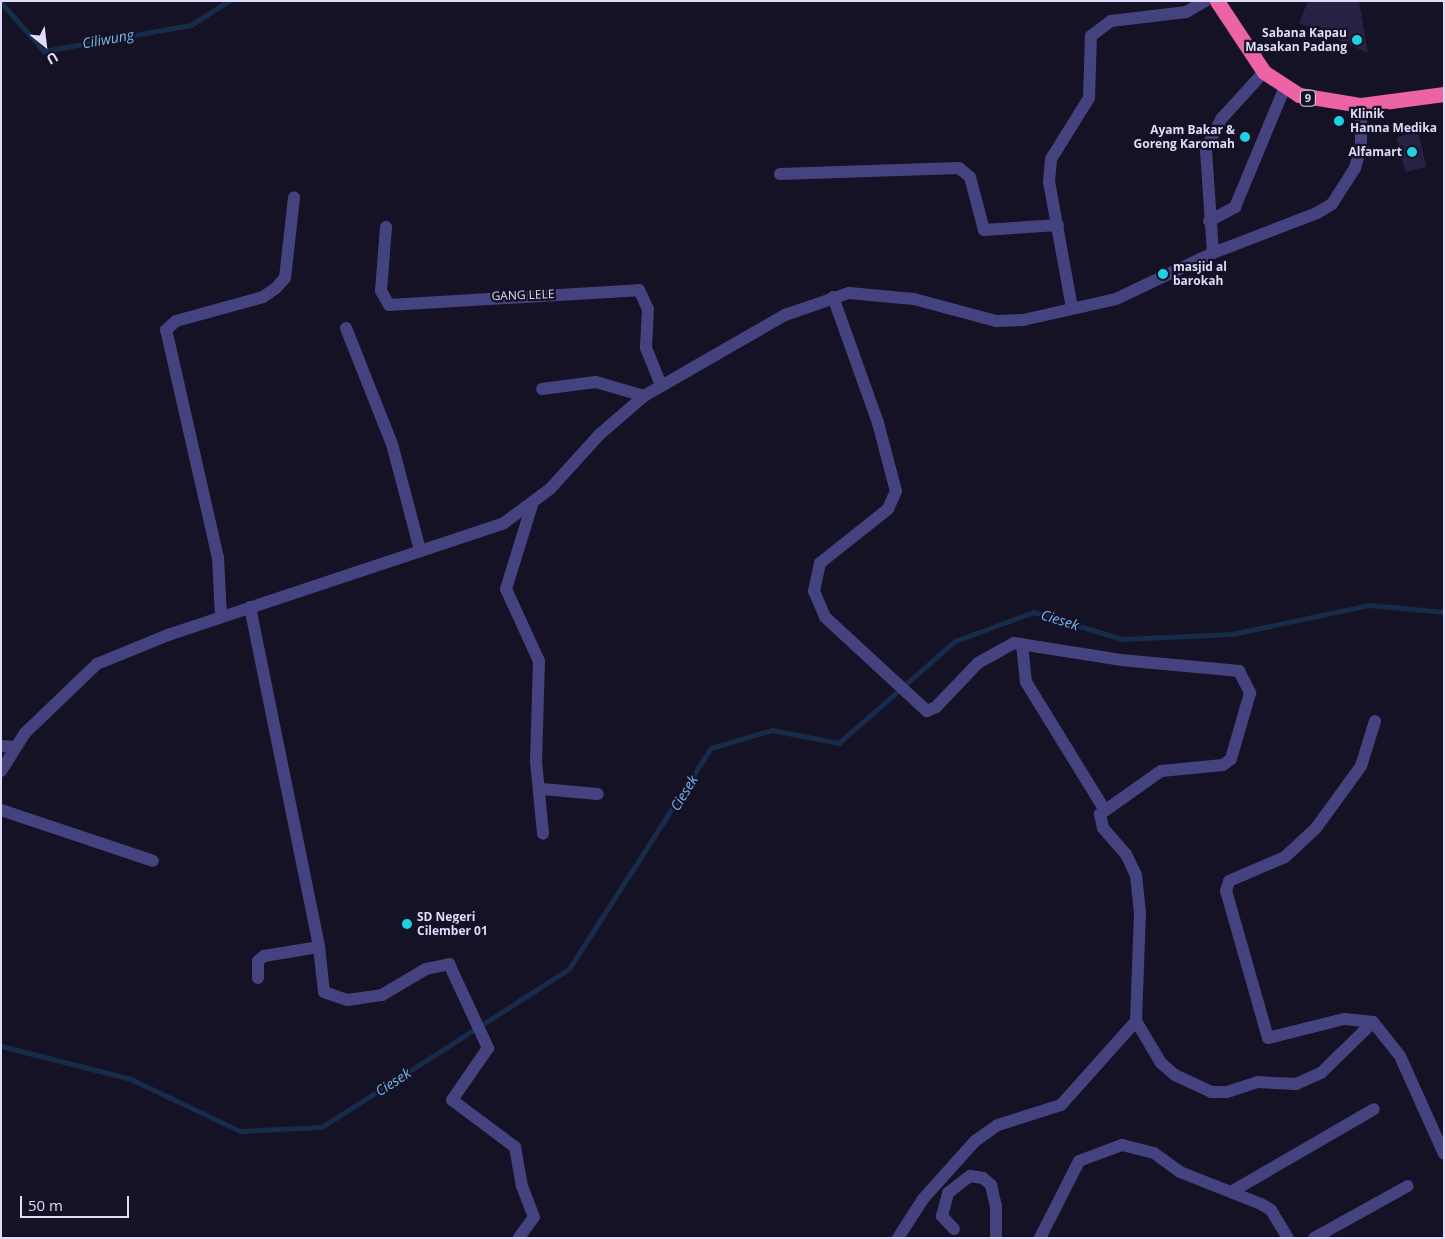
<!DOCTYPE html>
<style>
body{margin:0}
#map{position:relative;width:1445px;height:1239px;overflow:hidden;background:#161226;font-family:"Open Sans",sans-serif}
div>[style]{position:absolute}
.stream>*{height:4.5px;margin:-2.25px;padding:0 2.25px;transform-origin:2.25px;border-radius:2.25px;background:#172b4a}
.building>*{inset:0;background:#282144;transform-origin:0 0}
.minor>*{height:12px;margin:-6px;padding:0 6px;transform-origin:6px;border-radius:6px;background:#45437f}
.highway>*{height:15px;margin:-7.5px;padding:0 7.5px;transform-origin:7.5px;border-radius:7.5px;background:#ed64a6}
.dots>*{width:14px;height:14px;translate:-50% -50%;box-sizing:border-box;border:2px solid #161226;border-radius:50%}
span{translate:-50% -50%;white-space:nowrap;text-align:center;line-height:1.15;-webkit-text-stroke:4.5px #161226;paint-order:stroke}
.shield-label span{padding:1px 4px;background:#161226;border:1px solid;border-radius:4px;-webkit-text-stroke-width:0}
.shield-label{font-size:11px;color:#dfdbfb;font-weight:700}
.poi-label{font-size:12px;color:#dfdbfb;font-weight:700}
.right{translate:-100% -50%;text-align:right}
.left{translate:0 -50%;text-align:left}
.street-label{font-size:12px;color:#dfdbfb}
.water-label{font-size:14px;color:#75b7ef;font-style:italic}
.frame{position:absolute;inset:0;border:2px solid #dfdbfb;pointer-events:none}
.north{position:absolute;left:20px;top:20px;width:50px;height:50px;-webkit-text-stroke:4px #161226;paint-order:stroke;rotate:151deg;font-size:14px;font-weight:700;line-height:20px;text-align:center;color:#dfdbfb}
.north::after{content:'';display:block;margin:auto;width:18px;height:22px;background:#dfdbfb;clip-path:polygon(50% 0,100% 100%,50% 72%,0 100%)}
.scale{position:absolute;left:20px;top:1196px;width:109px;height:22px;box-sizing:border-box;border:2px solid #dfdbfb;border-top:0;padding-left:6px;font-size:15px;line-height:18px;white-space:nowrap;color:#dfdbfb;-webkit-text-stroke:4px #161226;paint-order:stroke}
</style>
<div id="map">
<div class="stream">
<i style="left:1px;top:2px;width:65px;rotate:48.7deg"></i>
<i style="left:44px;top:51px;width:149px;rotate:-10deg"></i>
<i style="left:191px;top:25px;width:45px;rotate:-32.3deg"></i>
<i style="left:1px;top:1046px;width:134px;rotate:14.2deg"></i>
<i style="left:131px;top:1079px;width:121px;rotate:25.5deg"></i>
<i style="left:240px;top:1131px;width:82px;rotate:-2.8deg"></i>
<i style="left:322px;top:1127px;width:293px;rotate:-32.6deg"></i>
<i style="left:569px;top:969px;width:263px;rotate:-57.3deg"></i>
<i style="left:711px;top:748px;width:64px;rotate:-16.4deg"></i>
<i style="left:772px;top:730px;width:68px;rotate:11deg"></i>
<i style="left:839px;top:743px;width:154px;rotate:-41.3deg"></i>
<i style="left:955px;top:641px;width:84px;rotate:-20.2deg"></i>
<i style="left:1034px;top:612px;width:92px;rotate:17.1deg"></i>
<i style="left:1122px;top:639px;width:110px;rotate:-2.6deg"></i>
<i style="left:1232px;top:634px;width:141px;rotate:-11.9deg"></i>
<i style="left:1370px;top:605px;width:74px;rotate:5.4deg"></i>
</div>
<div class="building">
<i style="clip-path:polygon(1308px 1px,1359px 1px,1368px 53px,1299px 23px)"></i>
<i style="left:1418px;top:132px;width:36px;height:22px;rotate:76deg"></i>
</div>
<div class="minor">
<i style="left:780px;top:174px;width:179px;rotate:-1.9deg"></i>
<i style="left:959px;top:168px;width:14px;rotate:39deg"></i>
<i style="left:970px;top:177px;width:55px;rotate:75.2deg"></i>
<i style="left:984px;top:230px;width:74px;rotate:-3.9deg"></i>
<i style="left:1209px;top:221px;width:30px;rotate:-28deg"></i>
<i style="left:1235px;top:207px;width:130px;rotate:-67.4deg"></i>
<i style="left:386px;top:227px;width:64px;rotate:94.5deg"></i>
<i style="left:381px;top:291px;width:16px;rotate:60deg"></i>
<i style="left:389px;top:305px;width:250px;rotate:-3.4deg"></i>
<i style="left:639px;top:290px;width:21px;rotate:65deg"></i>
<i style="left:648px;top:309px;width:39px;rotate:93deg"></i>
<i style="left:646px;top:348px;width:40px;rotate:68deg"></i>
<i style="left:1213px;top:253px;width:104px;rotate:-93.9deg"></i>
<i style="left:1206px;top:149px;width:35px;rotate:-63deg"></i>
<i style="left:1222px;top:118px;width:62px;rotate:-47.6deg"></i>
<i style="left:833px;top:297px;width:134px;rotate:70.3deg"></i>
<i style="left:878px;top:423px;width:70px;rotate:75.2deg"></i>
<i style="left:896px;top:491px;width:20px;rotate:114deg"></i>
<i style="left:888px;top:509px;width:87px;rotate:141.5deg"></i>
<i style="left:820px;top:563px;width:29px;rotate:102deg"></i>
<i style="left:814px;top:591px;width:28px;rotate:67deg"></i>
<i style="left:825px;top:617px;width:139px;rotate:42.7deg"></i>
<i style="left:927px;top:711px;width:10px;rotate:-24deg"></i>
<i style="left:936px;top:707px;width:61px;rotate:-46.3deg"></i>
<i style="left:978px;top:663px;width:41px;rotate:-29.1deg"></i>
<i style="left:1014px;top:643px;width:108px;rotate:9deg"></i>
<i style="left:1121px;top:660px;width:119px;rotate:5.3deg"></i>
<i style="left:1239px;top:671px;width:25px;rotate:63deg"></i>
<i style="left:1250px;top:693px;width:69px;rotate:106.1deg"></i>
<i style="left:1231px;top:759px;width:10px;rotate:143deg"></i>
<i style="left:1223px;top:765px;width:62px;rotate:174.5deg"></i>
<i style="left:1161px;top:771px;width:75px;rotate:144.8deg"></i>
<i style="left:1100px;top:814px;width:14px;rotate:78deg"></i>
<i style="left:1103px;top:828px;width:35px;rotate:49deg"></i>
<i style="left:1126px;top:854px;width:23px;rotate:65deg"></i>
<i style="left:1136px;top:875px;width:37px;rotate:84deg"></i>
<i style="left:1140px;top:912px;width:109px;rotate:92.1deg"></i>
<i style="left:1136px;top:1021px;width:49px;rotate:59.2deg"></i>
<i style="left:1161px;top:1063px;width:18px;rotate:41deg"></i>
<i style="left:1175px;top:1075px;width:40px;rotate:25deg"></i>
<i style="left:1211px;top:1092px;width:16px"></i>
<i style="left:1227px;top:1092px;width:32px;rotate:-18deg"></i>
<i style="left:1257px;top:1082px;width:39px;rotate:3deg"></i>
<i style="left:1296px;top:1084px;width:27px;rotate:-24deg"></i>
<i style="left:1321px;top:1073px;width:73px;rotate:-44.4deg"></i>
<i style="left:1373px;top:1022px;width:43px;rotate:51.5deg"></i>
<i style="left:1400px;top:1056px;width:107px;rotate:65.8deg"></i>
<i style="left:1072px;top:308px;width:128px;rotate:-100.3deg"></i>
<i style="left:1049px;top:182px;width:23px;rotate:-85deg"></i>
<i style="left:1051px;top:159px;width:72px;rotate:-58.1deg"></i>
<i style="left:1089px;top:98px;width:62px;rotate:-88.2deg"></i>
<i style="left:1091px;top:36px;width:25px;rotate:-37deg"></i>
<i style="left:1111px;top:21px;width:76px;rotate:-6.8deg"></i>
<i style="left:1186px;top:12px;width:22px;rotate:-30deg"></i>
<i style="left:346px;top:328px;width:125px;rotate:68.4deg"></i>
<i style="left:392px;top:444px;width:110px;rotate:75.2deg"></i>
<i style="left:542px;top:389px;width:54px;rotate:-7.4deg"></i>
<i style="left:596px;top:382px;width:50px;rotate:16.3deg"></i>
<i style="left:532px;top:505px;width:88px;rotate:107.2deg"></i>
<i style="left:506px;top:589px;width:79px;rotate:65.4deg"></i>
<i style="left:539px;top:661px;width:100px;rotate:91.7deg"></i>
<i style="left:536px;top:761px;width:73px;rotate:84.5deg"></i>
<i style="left:250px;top:607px;width:347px;rotate:78.5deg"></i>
<i style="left:319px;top:947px;width:45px;rotate:83.7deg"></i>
<i style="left:324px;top:992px;width:24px;rotate:19deg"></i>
<i style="left:347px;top:1000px;width:35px;rotate:-8deg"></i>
<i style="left:382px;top:995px;width:51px;rotate:-30.6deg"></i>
<i style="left:426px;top:969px;width:24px;rotate:-12deg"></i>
<i style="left:449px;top:964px;width:93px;rotate:65.1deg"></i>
<i style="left:488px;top:1048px;width:63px;rotate:124.7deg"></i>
<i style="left:452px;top:1100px;width:79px;rotate:36.7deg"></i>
<i style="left:515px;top:1147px;width:40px;rotate:80deg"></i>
<i style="left:522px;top:1186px;width:33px;rotate:69deg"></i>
<i style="left:534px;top:1217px;width:26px;rotate:126deg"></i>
<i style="left:221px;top:617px;width:59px;rotate:-92.9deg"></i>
<i style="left:218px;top:558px;width:234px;rotate:-102.8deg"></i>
<i style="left:166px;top:330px;width:13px;rotate:-42deg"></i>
<i style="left:176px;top:321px;width:90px;rotate:-15.4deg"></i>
<i style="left:263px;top:297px;width:16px;rotate:-35deg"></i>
<i style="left:276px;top:288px;width:13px;rotate:-48deg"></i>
<i style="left:285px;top:278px;width:81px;rotate:-83.6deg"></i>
<i style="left:1022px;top:644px;width:38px;rotate:84deg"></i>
<i style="left:1026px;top:682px;width:149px;rotate:58.4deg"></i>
<i style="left:1px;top:746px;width:13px;rotate:4deg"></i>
<i style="left:1px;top:771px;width:45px;rotate:-57.7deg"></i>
<i style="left:25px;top:733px;width:100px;rotate:-43.8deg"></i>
<i style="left:97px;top:664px;width:77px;rotate:-22.2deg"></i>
<i style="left:168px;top:635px;width:354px;rotate:-18.4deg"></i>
<i style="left:504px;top:523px;width:57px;rotate:-36.5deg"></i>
<i style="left:550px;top:489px;width:73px;rotate:-47.8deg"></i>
<i style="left:599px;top:435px;width:60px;rotate:-40.9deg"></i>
<i style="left:644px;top:396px;width:163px;rotate:-29.9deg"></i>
<i style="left:785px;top:315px;width:68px;rotate:-19deg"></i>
<i style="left:849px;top:293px;width:65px;rotate:5.3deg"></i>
<i style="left:914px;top:299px;width:85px;rotate:15deg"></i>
<i style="left:996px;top:321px;width:27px;rotate:-2deg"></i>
<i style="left:1023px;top:320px;width:95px;rotate:-12.7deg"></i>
<i style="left:1116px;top:299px;width:107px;rotate:-25.4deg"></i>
<i style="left:1213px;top:253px;width:111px;rotate:-21deg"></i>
<i style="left:1317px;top:213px;width:17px;rotate:-31deg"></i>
<i style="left:1332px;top:204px;width:43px;rotate:-57.4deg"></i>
<i style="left:1355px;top:168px;width:22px;rotate:-74deg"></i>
<i style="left:1361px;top:147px;width:42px;rotate:-90deg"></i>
<i style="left:542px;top:789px;width:56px;rotate:5.1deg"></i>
<i style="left:1px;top:810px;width:160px;rotate:18.5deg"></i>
<i style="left:258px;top:978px;width:17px;rotate:-90deg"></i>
<i style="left:258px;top:961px;width:8px;rotate:-40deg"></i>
<i style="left:264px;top:956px;width:56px;rotate:-9.3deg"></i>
<i style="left:1373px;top:1022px;width:29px;rotate:-174deg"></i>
<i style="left:1344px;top:1019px;width:78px;rotate:166deg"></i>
<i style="left:1268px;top:1038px;width:153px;rotate:-105.9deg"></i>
<i style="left:1226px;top:891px;width:10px;rotate:-73deg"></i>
<i style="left:1229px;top:881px;width:61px;rotate:-23.2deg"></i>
<i style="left:1285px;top:857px;width:42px;rotate:-43.1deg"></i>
<i style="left:1316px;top:828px;width:77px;rotate:-54deg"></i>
<i style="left:1361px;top:766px;width:47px;rotate:-72.7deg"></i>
<i style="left:1231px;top:1192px;width:165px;rotate:-30.1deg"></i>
<i style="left:954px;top:1229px;width:18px;rotate:-133deg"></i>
<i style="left:942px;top:1216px;width:24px;rotate:-75deg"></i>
<i style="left:948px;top:1193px;width:28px;rotate:-38deg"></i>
<i style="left:970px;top:1176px;width:13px;rotate:9deg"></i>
<i style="left:983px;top:1178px;width:11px;rotate:41deg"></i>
<i style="left:991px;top:1185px;width:22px;rotate:77deg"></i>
<i style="left:996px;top:1206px;width:32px;rotate:90deg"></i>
<i style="left:898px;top:1238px;width:46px;rotate:-57.3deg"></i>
<i style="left:923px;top:1199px;width:78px;rotate:-48.1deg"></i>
<i style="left:975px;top:1141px;width:28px;rotate:-35deg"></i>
<i style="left:998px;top:1125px;width:66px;rotate:-17.6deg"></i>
<i style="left:1061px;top:1105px;width:113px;rotate:-48.2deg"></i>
<i style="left:1040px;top:1238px;width:86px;rotate:-63.1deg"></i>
<i style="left:1079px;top:1161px;width:46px;rotate:-20.4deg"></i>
<i style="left:1122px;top:1145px;width:33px;rotate:14deg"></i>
<i style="left:1154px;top:1153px;width:32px;rotate:36deg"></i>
<i style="left:1180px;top:1172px;width:87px;rotate:21.6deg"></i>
<i style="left:1261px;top:1204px;width:12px;rotate:31deg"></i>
<i style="left:1271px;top:1210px;width:33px;rotate:59deg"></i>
<i style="left:1314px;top:1238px;width:107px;rotate:-29deg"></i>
</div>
<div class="highway">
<i style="left:1217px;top:1px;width:85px;rotate:56.5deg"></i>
<i style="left:1264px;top:72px;width:42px;rotate:33.3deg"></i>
<i style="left:1299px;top:95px;width:63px;rotate:9.2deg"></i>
<i style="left:1361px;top:105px;width:84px;rotate:-7.5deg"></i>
</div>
<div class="dots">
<i style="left:1357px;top:40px;background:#1ed2e4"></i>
<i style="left:1339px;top:121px;background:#1ed2e4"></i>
<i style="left:1245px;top:137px;background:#1ed2e4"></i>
<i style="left:1412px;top:152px;background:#1ed2e4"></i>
<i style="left:1163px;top:274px;background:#1ed2e4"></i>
<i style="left:407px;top:924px;background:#1ed2e4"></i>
</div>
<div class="shield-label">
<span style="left:1308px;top:98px">9</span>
</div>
<div class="poi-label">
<span class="right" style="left:1347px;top:40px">Sabana Kapau<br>Masakan Padang</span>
<span class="left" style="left:1350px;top:121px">Klinik<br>Hanna Medika</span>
<span class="right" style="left:1235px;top:137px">Ayam Bakar &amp;<br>Goreng Karomah</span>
<span class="right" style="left:1402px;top:152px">Alfamart</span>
<span class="left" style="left:1173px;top:274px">masjid al<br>barokah</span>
<span class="left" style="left:417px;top:924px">SD Negeri<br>Cilember 01</span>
</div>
<div class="street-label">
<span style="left:523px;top:295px;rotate:-2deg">GANG LELE</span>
</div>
<div class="water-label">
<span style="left:108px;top:39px;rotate:-10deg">Ciliwung</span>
<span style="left:1060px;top:620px;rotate:17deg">Ciesek</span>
<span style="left:684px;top:793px;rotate:-59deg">Ciesek</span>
<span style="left:393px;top:1082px;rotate:-33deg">Ciesek</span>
</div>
<div class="frame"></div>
<div class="north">U</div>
<div class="scale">50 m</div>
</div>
